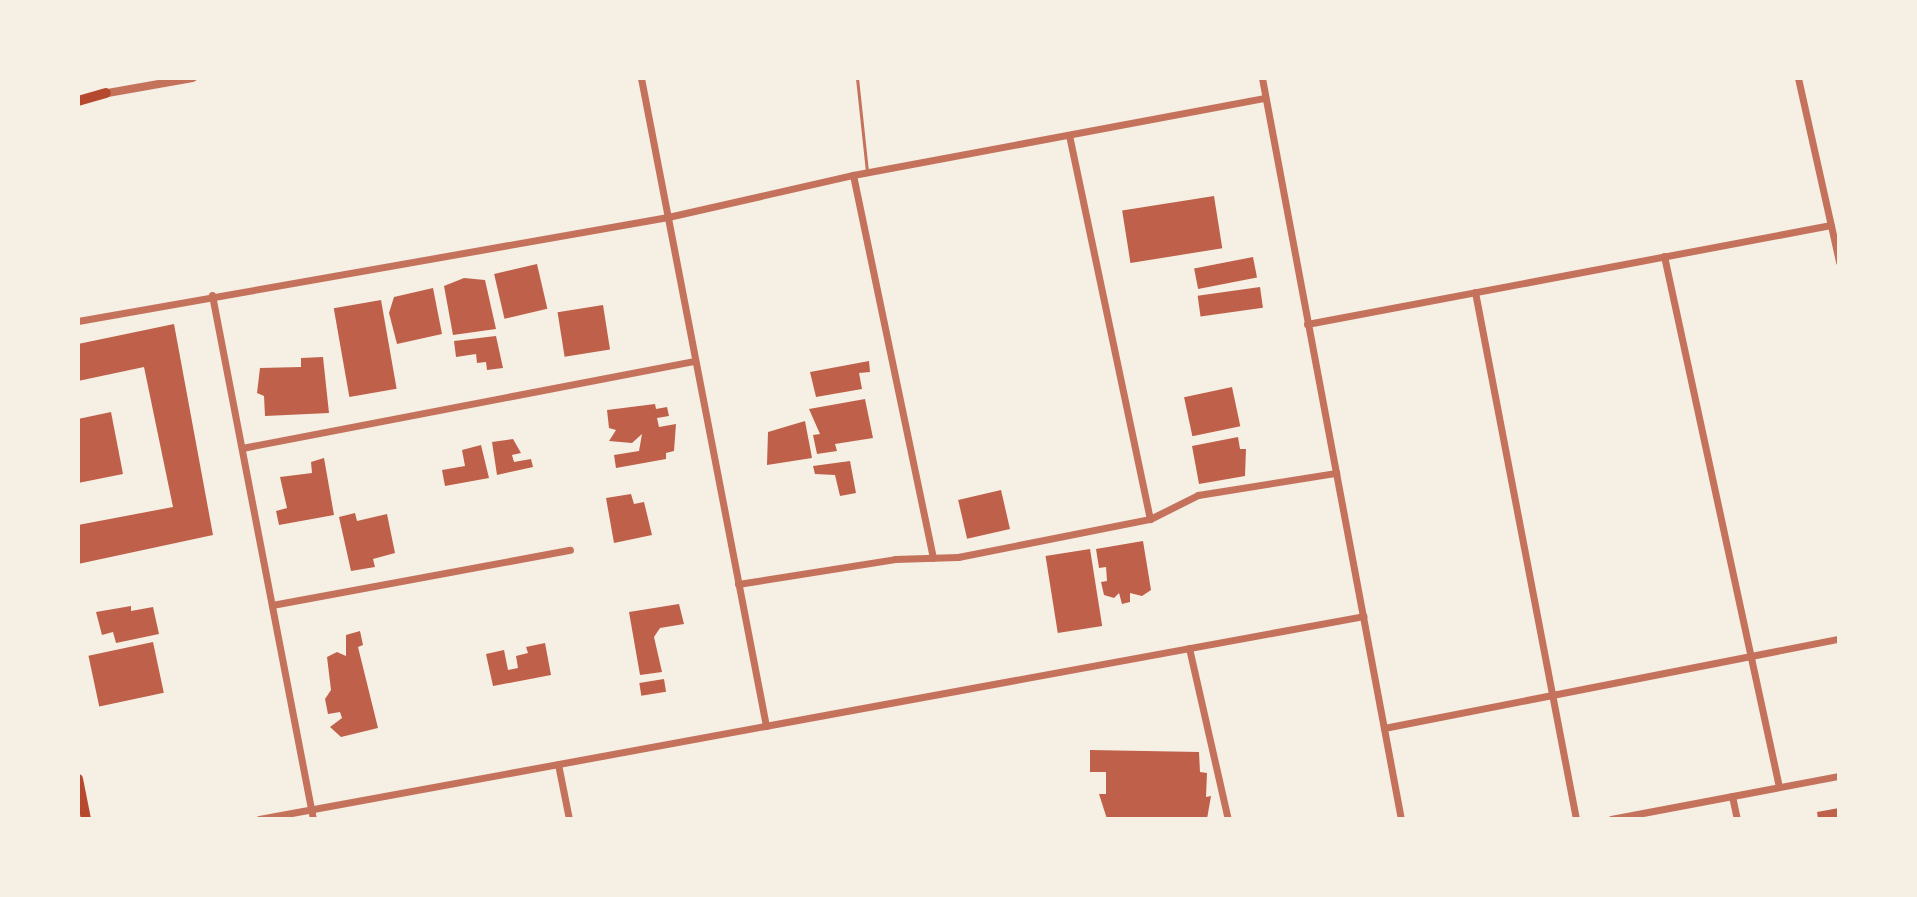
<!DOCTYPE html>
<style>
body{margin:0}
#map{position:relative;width:1917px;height:897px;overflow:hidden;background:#f6efe4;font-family:"Archivo Narrow",sans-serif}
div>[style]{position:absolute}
.building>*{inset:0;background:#bf614a;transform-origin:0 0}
.service>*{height:3px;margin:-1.5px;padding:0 1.5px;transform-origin:1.5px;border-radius:1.5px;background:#c5725c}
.minor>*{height:7px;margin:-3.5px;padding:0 3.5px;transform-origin:3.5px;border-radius:3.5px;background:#c5725c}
.tertiary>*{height:8px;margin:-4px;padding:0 4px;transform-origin:4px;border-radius:4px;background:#c5725c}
.secondary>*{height:10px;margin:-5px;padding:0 5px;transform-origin:5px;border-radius:5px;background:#b5482f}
span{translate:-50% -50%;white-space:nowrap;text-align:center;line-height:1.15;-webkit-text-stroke:8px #f6efe4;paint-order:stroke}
.frame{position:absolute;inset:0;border:80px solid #f6efe4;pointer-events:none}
</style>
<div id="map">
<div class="building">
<i style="left:1214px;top:196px;width:53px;height:93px;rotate:81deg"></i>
<i style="left:1253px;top:257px;width:21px;height:60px;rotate:79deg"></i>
<i style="left:537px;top:264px;width:46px;height:44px;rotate:77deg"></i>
<i style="clip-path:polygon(464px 278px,485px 280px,496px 329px,453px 335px,444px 286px)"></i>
<i style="left:1260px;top:287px;width:21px;height:63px;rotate:82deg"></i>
<i style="clip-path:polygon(433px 288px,442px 334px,397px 344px,389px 313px,394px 297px)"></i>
<i style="left:381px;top:300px;width:90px;height:48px;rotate:80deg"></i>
<i style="left:603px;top:305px;width:45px;height:46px;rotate:81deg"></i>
<i style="clip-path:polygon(174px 324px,213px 535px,78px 564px,78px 525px,173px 507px,144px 367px,78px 381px,78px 344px)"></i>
<i style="clip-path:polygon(496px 336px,503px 368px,487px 370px,486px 362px,477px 363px,476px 354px,456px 357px,454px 341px)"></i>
<i style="clip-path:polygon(323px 357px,329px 413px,265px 416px,264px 396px,257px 393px,260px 368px,301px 367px,301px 358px)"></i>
<i style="clip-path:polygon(869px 361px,870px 372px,859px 373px,862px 389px,816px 397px,810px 372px)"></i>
<i style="left:1232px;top:387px;width:40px;height:49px;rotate:78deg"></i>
<i style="clip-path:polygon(865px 399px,873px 438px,835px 444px,837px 451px,817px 454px,813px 435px,820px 434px,809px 409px)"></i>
<i style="clip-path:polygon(655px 404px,656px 409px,667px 407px,669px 416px,657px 418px,659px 427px,676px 424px,674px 451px,666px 453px,666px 459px,616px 468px,614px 455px,639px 451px,642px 434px,632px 443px,609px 441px,616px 430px,609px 428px,607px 410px)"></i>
<i style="clip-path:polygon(111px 412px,123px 474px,78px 483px,78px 419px)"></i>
<i style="clip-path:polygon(805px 421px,812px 458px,767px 465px,768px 432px)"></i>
<i style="clip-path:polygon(1238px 437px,1240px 449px,1246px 449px,1245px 476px,1199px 484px,1192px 446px)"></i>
<i style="clip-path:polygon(513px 439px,521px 453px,512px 455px,514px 462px,531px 459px,533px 467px,497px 475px,492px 442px)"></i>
<i style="clip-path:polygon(481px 445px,489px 478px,445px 486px,442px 470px,465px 466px,462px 450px)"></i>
<i style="clip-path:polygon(324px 458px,334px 515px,279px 525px,276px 511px,287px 508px,280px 477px,312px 473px,311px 462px)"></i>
<i style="clip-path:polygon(850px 461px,856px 493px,840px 496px,835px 475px,815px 474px,813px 466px)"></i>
<i style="left:1001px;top:490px;width:40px;height:44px;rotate:77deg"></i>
<i style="clip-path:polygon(631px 494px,634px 504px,644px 502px,652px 535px,614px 543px,606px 498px)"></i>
<i style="clip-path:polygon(355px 513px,357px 521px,387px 514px,395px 553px,373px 559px,375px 567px,351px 571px,339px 517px)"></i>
<i style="clip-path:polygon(1143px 541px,1151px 590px,1142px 596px,1130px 593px,1130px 602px,1122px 604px,1119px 593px,1114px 598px,1104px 595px,1101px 582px,1107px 581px,1106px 567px,1099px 568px,1096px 549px)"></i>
<i style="left:1090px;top:549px;width:78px;height:45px;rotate:81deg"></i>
<i style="clip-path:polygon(679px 604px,684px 624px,660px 628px,654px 637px,662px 672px,640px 675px,629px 612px)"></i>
<i style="clip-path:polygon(131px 606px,131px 611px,153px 607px,159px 634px,116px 643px,113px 632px,102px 635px,96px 612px)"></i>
<i style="clip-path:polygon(360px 631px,363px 645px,358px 647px,378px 728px,341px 737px,330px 727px,342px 718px,340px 712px,328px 714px,325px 699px,331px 690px,327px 657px,337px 652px,346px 656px,346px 635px)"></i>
<i style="left:153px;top:642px;width:52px;height:66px;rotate:78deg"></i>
<i style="clip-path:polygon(545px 643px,551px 675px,493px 686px,486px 654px,504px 650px,508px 670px,518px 668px,516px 656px,528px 653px,526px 647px)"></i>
<i style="left:664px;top:679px;width:13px;height:25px;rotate:81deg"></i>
<i style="clip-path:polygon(1090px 750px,1199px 752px,1200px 772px,1207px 773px,1206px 797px,1211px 796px,1207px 819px,1107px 819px,1099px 794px,1106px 794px,1106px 772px,1090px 772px)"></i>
<i style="clip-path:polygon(1839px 808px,1839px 819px,1818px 819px,1817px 812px)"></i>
</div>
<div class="service">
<i style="left:857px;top:78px;width:95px;rotate:83.9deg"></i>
</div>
<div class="minor">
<i style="left:641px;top:78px;width:660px;rotate:79.08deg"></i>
<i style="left:1262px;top:78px;width:754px;rotate:79.38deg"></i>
<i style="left:1798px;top:78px;width:189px;rotate:77.4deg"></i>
<i style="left:1069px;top:135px;width:392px;rotate:78.1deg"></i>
<i style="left:853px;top:175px;width:391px;rotate:78.2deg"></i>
<i style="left:1664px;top:256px;width:543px;rotate:77.78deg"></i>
<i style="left:1475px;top:292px;width:537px;rotate:79.15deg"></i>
<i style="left:212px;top:295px;width:534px;rotate:79.09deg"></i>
<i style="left:78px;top:321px;width:599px;rotate:-10deg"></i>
<i style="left:668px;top:217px;width:190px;rotate:-12.8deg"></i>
<i style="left:853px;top:175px;width:419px;rotate:-10.6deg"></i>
<i style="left:1307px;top:324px;width:533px;rotate:-10.7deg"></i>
<i style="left:242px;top:448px;width:461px;rotate:-10.9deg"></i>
<i style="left:738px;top:584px;width:159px;rotate:-9deg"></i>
<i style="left:895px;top:559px;width:63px;rotate:-1.8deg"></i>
<i style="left:958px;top:557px;width:196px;rotate:-11.2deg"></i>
<i style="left:1150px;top:519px;width:54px;rotate:-26.6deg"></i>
<i style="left:1198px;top:495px;width:140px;rotate:-9.1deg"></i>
<i style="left:272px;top:605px;width:303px;rotate:-10.5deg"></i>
<i style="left:1189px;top:648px;width:175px;rotate:77.2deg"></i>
<i style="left:1384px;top:728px;width:464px;rotate:-11.1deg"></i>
<i style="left:558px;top:764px;width:56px;rotate:78.7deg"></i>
<i style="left:1732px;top:796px;width:24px;rotate:78deg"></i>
<i style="left:259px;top:819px;width:1123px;rotate:-10.41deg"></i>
<i style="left:1611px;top:819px;width:232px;rotate:-10.7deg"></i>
</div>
<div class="tertiary">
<i style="left:102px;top:94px;width:92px;rotate:-10deg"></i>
</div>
<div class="secondary">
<i style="left:78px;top:101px;width:29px;rotate:-16deg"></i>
<i style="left:78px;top:779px;width:41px;rotate:78.7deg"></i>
</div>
<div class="frame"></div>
</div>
